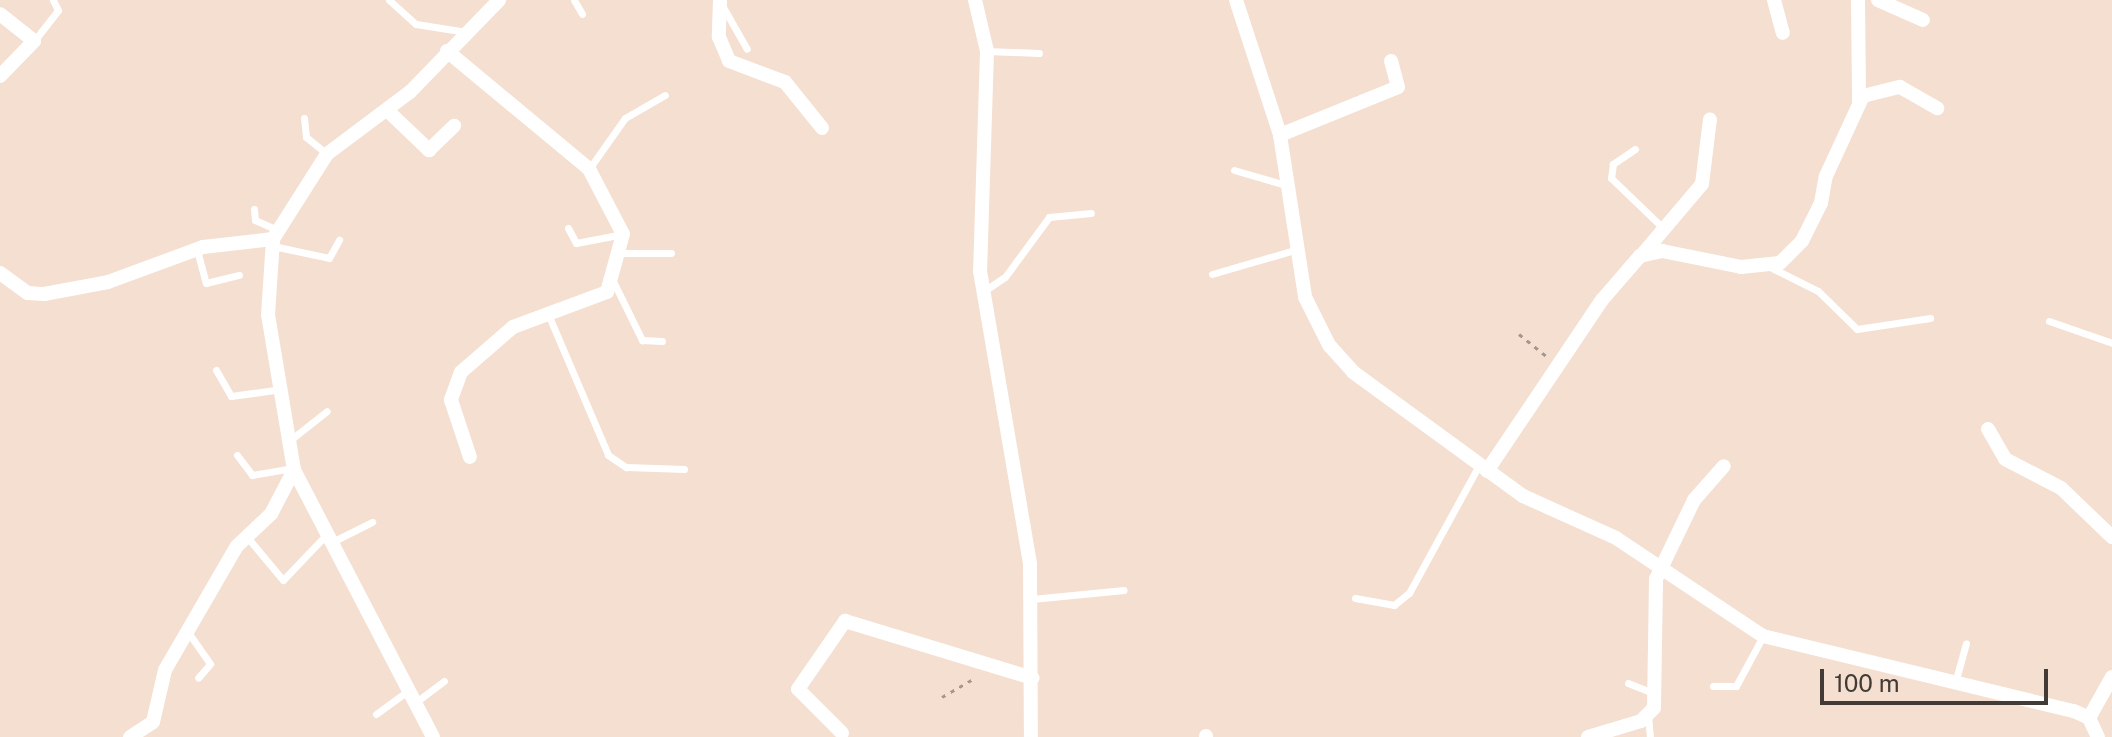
<!DOCTYPE html>
<style>
body{margin:0}
#map{position:relative;width:2112px;height:737px;overflow:hidden;background:#f4dfd1;font-family:"Public Sans",sans-serif}
div>[style]{position:absolute}
.path>*{height:3px;margin-top:-1.5px;transform-origin:0;background:repeating-linear-gradient(90deg,#a6978d 0 4px,transparent 0 10px)}
.service>*{height:7px;margin:-3.5px;padding:0 3.5px;transform-origin:3.5px;border-radius:3.5px;background:#fff}
.minor>*{height:14px;margin:-7px;padding:0 7px;transform-origin:7px;border-radius:7px;background:#fff}
span{translate:-50% -50%;white-space:nowrap;text-align:center;line-height:1.15;-webkit-text-stroke:8px #f4dfd1;paint-order:stroke}
.scale{position:absolute;left:1820px;top:669px;width:228px;height:36px;box-sizing:border-box;border:4px solid #433b35;border-top:0;padding-left:10px;font-size:24px;line-height:28px;white-space:nowrap;color:#433b35;-webkit-text-stroke:6px #f4dfd1;paint-order:stroke}
</style>
<div id="map">
<div class="path">
<i style="left:1519px;top:334px;width:36px;rotate:39deg"></i>
<i style="left:942px;top:697px;width:39px;rotate:-30deg"></i>
</div>
<div class="service">
<i style="left:389px;top:0;width:36px;rotate:42deg"></i>
<i style="left:416px;top:24px;width:51px;rotate:9.1deg"></i>
<i style="left:574px;top:0;width:16px;rotate:60deg"></i>
<i style="left:723px;top:7px;width:48px;rotate:60.3deg"></i>
<i style="left:34px;top:41px;width:39px;rotate:-52deg"></i>
<i style="left:58px;top:10px;width:11px;rotate:-117deg"></i>
<i style="left:987px;top:51px;width:52px;rotate:2.2deg"></i>
<i style="left:304px;top:118px;width:19px;rotate:84deg"></i>
<i style="left:306px;top:137px;width:27px;rotate:39deg"></i>
<i style="left:1635px;top:149px;width:27px;rotate:146deg"></i>
<i style="left:1613px;top:164px;width:14px;rotate:98deg"></i>
<i style="left:1611px;top:178px;width:74px;rotate:43.9deg"></i>
<i style="left:589px;top:169px;width:62px;rotate:-54.8deg"></i>
<i style="left:625px;top:118px;width:46px;rotate:-29.9deg"></i>
<i style="left:1234px;top:170px;width:57px;rotate:16.2deg"></i>
<i style="left:254px;top:209px;width:11px;rotate:85deg"></i>
<i style="left:255px;top:220px;width:24px;rotate:24deg"></i>
<i style="left:568px;top:228px;width:17px;rotate:62deg"></i>
<i style="left:576px;top:243px;width:48px;rotate:-10.8deg"></i>
<i style="left:273px;top:246px;width:57px;rotate:12.1deg"></i>
<i style="left:329px;top:258px;width:21px;rotate:-61deg"></i>
<i style="left:197px;top:250px;width:34px;rotate:75deg"></i>
<i style="left:206px;top:283px;width:34px;rotate:-14deg"></i>
<i style="left:622px;top:253px;width:49px"></i>
<i style="left:1772px;top:268px;width:51px;rotate:26.6deg"></i>
<i style="left:1818px;top:291px;width:54px;rotate:44.3deg"></i>
<i style="left:1857px;top:329px;width:74px;rotate:-8.6deg"></i>
<i style="left:1212px;top:274px;width:90px;rotate:-16.2deg"></i>
<i style="left:614px;top:283px;width:64px;rotate:63.8deg"></i>
<i style="left:642px;top:340px;width:20px;rotate:3deg"></i>
<i style="left:984px;top:291px;width:25px;rotate:-34deg"></i>
<i style="left:1005px;top:277px;width:74px;rotate:-53.7deg"></i>
<i style="left:1049px;top:217px;width:42px;rotate:-5.4deg"></i>
<i style="left:548px;top:314px;width:153px;rotate:66.9deg"></i>
<i style="left:608px;top:455px;width:22px;rotate:34deg"></i>
<i style="left:626px;top:467px;width:58px;rotate:2deg"></i>
<i style="left:2049px;top:321px;width:67px;rotate:19.2deg"></i>
<i style="left:216px;top:370px;width:30px;rotate:60deg"></i>
<i style="left:231px;top:396px;width:44px;rotate:-7.8deg"></i>
<i style="left:289px;top:441px;width:48px;rotate:-38.3deg"></i>
<i style="left:237px;top:455px;width:25px;rotate:53deg"></i>
<i style="left:252px;top:475px;width:42px;rotate:-9.7deg"></i>
<i style="left:247px;top:537px;width:56px;rotate:50.1deg"></i>
<i style="left:283px;top:580px;width:62px;rotate:-46.3deg"></i>
<i style="left:332px;top:542px;width:45px;rotate:-26.6deg"></i>
<i style="left:1355px;top:598px;width:40px;rotate:10deg"></i>
<i style="left:1394px;top:605px;width:19px;rotate:-39deg"></i>
<i style="left:1409px;top:593px;width:146px;rotate:-61.3deg"></i>
<i style="left:1032px;top:599px;width:92px;rotate:-5.6deg"></i>
<i style="left:190px;top:635px;width:35px;rotate:55deg"></i>
<i style="left:210px;top:664px;width:18px;rotate:131deg"></i>
<i style="left:1628px;top:683px;width:29px;rotate:22deg"></i>
<i style="left:1955px;top:683px;width:41px;rotate:-74.6deg"></i>
<i style="left:1713px;top:686px;width:23px"></i>
<i style="left:1736px;top:686px;width:57px;rotate:-61.6deg"></i>
<i style="left:416px;top:702px;width:35px;rotate:-37deg"></i>
<i style="left:376px;top:714px;width:41px;rotate:-36deg"></i>
<i style="left:1648px;top:715px;width:22px;rotate:85deg"></i>
</div>
<div class="minor">
<i style="left:720px;top:0;width:37px;rotate:92deg"></i>
<i style="left:719px;top:37px;width:26px;rotate:67deg"></i>
<i style="left:729px;top:61px;width:60px;rotate:20.6deg"></i>
<i style="left:785px;top:82px;width:59px;rotate:51.2deg"></i>
<i style="left:975px;top:0;width:52px;rotate:76.8deg"></i>
<i style="left:987px;top:51px;width:220px;rotate:91.8deg"></i>
<i style="left:980px;top:271px;width:297px;rotate:80.3deg"></i>
<i style="left:1030px;top:564px;width:173px;rotate:89.7deg"></i>
<i style="left:1236px;top:0;width:142px;rotate:71.9deg"></i>
<i style="left:1280px;top:135px;width:164px;rotate:81.2deg"></i>
<i style="left:1305px;top:297px;width:54px;rotate:63.4deg"></i>
<i style="left:1329px;top:345px;width:36px;rotate:48deg"></i>
<i style="left:1353px;top:372px;width:210px;rotate:36.1deg"></i>
<i style="left:1523px;top:496px;width:102px;rotate:24.3deg"></i>
<i style="left:1616px;top:538px;width:177px;rotate:33.7deg"></i>
<i style="left:1763px;top:636px;width:320px;rotate:13.6deg"></i>
<i style="left:2074px;top:711px;width:17px;rotate:25deg"></i>
<i style="left:2089px;top:718px;width:21px;rotate:65deg"></i>
<i style="left:1774px;top:0;width:34px;rotate:75deg"></i>
<i style="left:1858px;top:0;width:102px;rotate:89.4deg"></i>
<i style="left:1878px;top:0;width:49px;rotate:24deg"></i>
<i style="left:447px;top:51px;width:185px;rotate:39.7deg"></i>
<i style="left:589px;top:169px;width:73px;rotate:62.4deg"></i>
<i style="left:623px;top:234px;width:60px;rotate:105.4deg"></i>
<i style="left:607px;top:292px;width:100px;rotate:159.6deg"></i>
<i style="left:513px;top:327px;width:69px;rotate:139.1deg"></i>
<i style="left:461px;top:372px;width:30px;rotate:110deg"></i>
<i style="left:451px;top:400px;width:60px;rotate:71.6deg"></i>
<i style="left:0;top:76px;width:49px;rotate:-45.8deg"></i>
<i style="left:34px;top:41px;width:43px;rotate:-141.5deg"></i>
<i style="left:388px;top:111px;width:57px;rotate:43.6deg"></i>
<i style="left:429px;top:150px;width:35px;rotate:-44deg"></i>
<i style="left:1280px;top:135px;width:127px;rotate:-22.1deg"></i>
<i style="left:1398px;top:87px;width:27px;rotate:-105deg"></i>
<i style="left:1641px;top:256px;width:94px;rotate:-49.7deg"></i>
<i style="left:1702px;top:184px;width:65px;rotate:-83deg"></i>
<i style="left:0;top:273px;width:34px;rotate:36deg"></i>
<i style="left:28px;top:293px;width:16px;rotate:4deg"></i>
<i style="left:44px;top:294px;width:65px;rotate:-10.6deg"></i>
<i style="left:108px;top:282px;width:101px;rotate:-20.2deg"></i>
<i style="left:203px;top:247px;width:70px;rotate:-6.5deg"></i>
<i style="left:1988px;top:429px;width:34px;rotate:60deg"></i>
<i style="left:2005px;top:459px;width:63px;rotate:27.4deg"></i>
<i style="left:2061px;top:488px;width:71px;rotate:43.9deg"></i>
<i style="left:1487px;top:471px;width:206px;rotate:-56.1deg"></i>
<i style="left:1602px;top:300px;width:58px;rotate:-49.2deg"></i>
<i style="left:1640px;top:256px;width:23px;rotate:-13deg"></i>
<i style="left:1662px;top:251px;width:81px;rotate:11.4deg"></i>
<i style="left:1741px;top:267px;width:39px;rotate:-6deg"></i>
<i style="left:1780px;top:263px;width:31px;rotate:-45deg"></i>
<i style="left:1802px;top:241px;width:42px;rotate:-63.4deg"></i>
<i style="left:1821px;top:203px;width:27px;rotate:-80deg"></i>
<i style="left:1826px;top:176px;width:88px;rotate:-65.2deg"></i>
<i style="left:1863px;top:96px;width:38px;rotate:-14deg"></i>
<i style="left:1900px;top:87px;width:43px;rotate:29.6deg"></i>
<i style="left:2089px;top:718px;width:47px;rotate:-60.7deg"></i>
<i style="left:842px;top:733px;width:62px;rotate:-135deg"></i>
<i style="left:798px;top:689px;width:83px;rotate:-55.3deg"></i>
<i style="left:845px;top:621px;width:196px;rotate:16.9deg"></i>
<i style="left:1206px;top:736px;width:1px;rotate:90deg"></i>
<i style="left:130px;top:737px;width:27px;rotate:-33deg"></i>
<i style="left:153px;top:722px;width:53px;rotate:-77deg"></i>
<i style="left:165px;top:670px;width:143px;rotate:-59.9deg"></i>
<i style="left:237px;top:546px;width:47px;rotate:-43.3deg"></i>
<i style="left:271px;top:514px;width:50px;rotate:-62.4deg"></i>
<i style="left:433px;top:737px;width:301px;rotate:-117.5deg"></i>
<i style="left:294px;top:470px;width:157px;rotate:-99.5deg"></i>
<i style="left:268px;top:315px;width:76px;rotate:-86.2deg"></i>
<i style="left:273px;top:239px;width:101px;rotate:-57.6deg"></i>
<i style="left:327px;top:154px;width:104px;rotate:-36.8deg"></i>
<i style="left:410px;top:92px;width:128px;rotate:-45.9deg"></i>
<i style="left:1588px;top:737px;width:55px;rotate:-16.8deg"></i>
<i style="left:1641px;top:721px;width:18px;rotate:-45deg"></i>
<i style="left:1654px;top:708px;width:129px;rotate:-89.1deg"></i>
<i style="left:1656px;top:579px;width:88px;rotate:-64.3deg"></i>
<i style="left:1694px;top:500px;width:45px;rotate:-48.6deg"></i>
</div>
<div class="scale">100 m</div>
</div>
